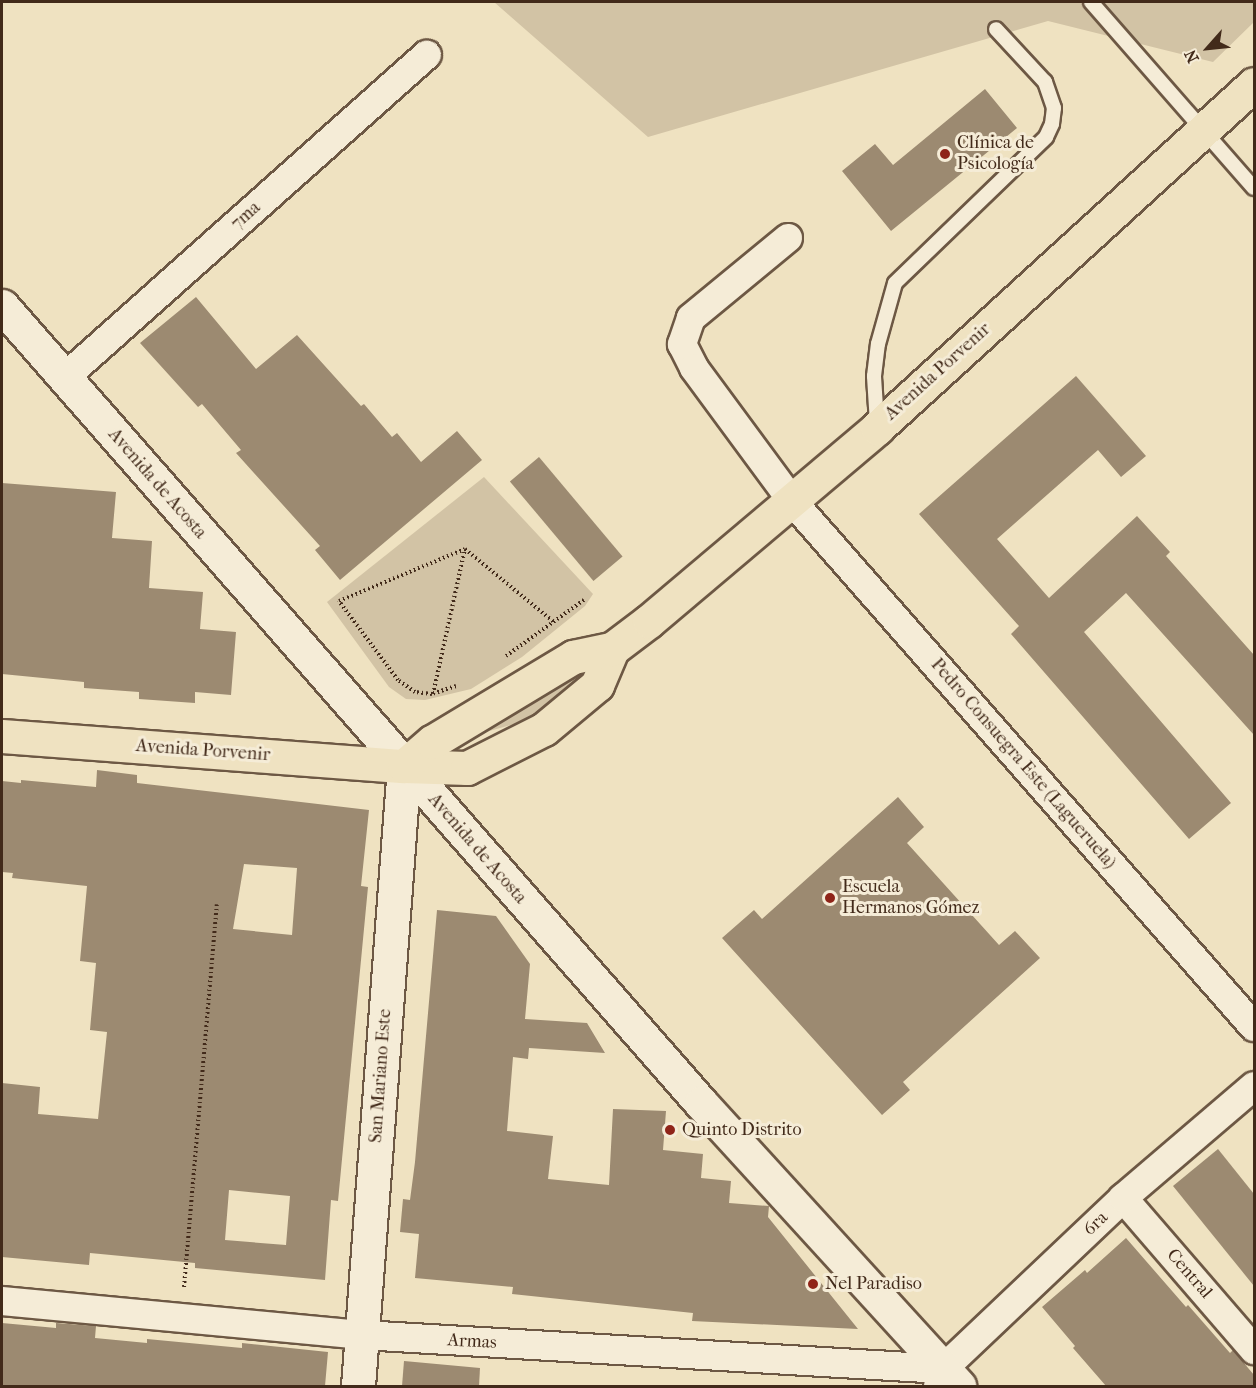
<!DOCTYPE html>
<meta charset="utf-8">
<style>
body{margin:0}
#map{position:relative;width:1256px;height:1388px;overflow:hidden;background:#efe2c1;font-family:"IM FELL French Canon",serif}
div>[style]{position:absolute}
.green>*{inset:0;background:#d2c3a5}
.building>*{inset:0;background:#9c8a71;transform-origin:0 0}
.path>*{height:4px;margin-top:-2px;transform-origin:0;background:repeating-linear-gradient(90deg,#422a1a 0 1.5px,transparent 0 4.5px)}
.roads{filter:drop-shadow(2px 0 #6d5844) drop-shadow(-2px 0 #6d5844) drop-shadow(0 2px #6d5844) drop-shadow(0 -2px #6d5844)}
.lane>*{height:14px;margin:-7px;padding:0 7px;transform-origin:7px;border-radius:7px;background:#f5ecd7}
.street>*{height:28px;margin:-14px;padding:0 14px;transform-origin:14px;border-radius:14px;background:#f5ecd7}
.secondary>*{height:33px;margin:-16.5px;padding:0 16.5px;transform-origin:16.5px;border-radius:16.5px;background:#f5ecd7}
.primary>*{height:33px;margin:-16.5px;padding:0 16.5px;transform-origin:16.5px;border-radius:16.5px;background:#efe2c1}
.dots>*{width:16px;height:16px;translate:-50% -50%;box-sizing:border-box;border:3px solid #f5ecd7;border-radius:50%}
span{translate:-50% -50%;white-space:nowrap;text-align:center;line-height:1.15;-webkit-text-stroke:6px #f5ecd7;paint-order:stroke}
.poi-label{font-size:18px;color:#422a1a}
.left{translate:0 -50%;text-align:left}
.street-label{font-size:18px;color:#422a1a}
.frame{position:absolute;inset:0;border:3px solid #422a1a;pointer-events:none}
.north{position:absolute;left:1178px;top:18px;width:60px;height:60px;-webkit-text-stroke:4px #f5ecd7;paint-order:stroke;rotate:243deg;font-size:16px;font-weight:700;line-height:24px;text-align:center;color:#422a1a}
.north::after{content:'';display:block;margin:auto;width:21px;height:27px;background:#422a1a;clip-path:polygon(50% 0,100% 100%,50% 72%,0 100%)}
</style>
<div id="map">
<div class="green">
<i style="clip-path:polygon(494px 2px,1254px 2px,1254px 22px,1213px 62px,1048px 21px,648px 137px)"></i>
<i style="clip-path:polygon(484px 477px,593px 594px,585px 606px,522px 657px,471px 689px,425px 700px,406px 699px,389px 687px,327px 602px)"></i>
<i style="clip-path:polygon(595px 660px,576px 686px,522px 722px,482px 733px,568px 675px)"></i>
</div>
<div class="building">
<i style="clip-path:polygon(985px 89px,1017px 128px,891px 231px,842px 171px,875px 144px,893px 165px)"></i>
<i style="clip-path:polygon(196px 297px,256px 369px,297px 335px,361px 406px,364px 404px,392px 437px,397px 433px,421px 462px,457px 431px,482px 460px,340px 580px,315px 550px,320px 546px,236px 453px,241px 450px,202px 404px,198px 407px,140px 343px)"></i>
<i style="clip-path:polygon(1076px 376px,1146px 456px,1121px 477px,1098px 450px,997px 539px,1049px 598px,1137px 516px,1170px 552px,1166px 556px,1254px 655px,1254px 735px,1126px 593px,1084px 632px,1231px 803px,1189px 839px,1011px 634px,1019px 626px,919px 514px)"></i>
<i style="left:539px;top:457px;width:130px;height:38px;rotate:50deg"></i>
<i style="clip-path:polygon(2px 483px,116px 492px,112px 538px,152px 541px,149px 588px,203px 592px,200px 629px,236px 632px,231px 695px,195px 692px,195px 703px,139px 699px,139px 692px,84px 688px,84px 682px,2px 674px)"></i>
<i style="clip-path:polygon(evenodd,97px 770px,137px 775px,137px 783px,369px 810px,361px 886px,368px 887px,338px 1201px,331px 1200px,325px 1280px,195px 1268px,195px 1263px,90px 1253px,89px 1265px,2px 1257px,2px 1083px,40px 1087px,38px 1114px,98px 1119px,107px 1032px,90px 1030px,96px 963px,80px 961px,87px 886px,12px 878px,13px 873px,2px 872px,2px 781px,21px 783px,21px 780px,96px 787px,97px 770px,244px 864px,297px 868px,292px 935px,233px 929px,244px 864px,97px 770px,229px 1190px,290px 1196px,286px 1245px,225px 1240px,229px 1190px)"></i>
<i style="clip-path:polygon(898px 797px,924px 827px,907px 843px,999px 945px,1015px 931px,1040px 958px,903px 1082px,910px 1090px,882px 1115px,722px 938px,754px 910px,762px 919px)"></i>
<i style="clip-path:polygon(437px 910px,496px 916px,530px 964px,525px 1019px,587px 1023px,605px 1053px,529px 1048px,528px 1059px,513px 1057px,507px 1131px,553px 1136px,548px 1179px,609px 1185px,613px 1109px,666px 1111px,663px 1150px,703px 1154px,701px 1178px,731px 1181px,729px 1203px,769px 1206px,768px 1217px,858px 1329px,692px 1321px,693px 1313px,512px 1294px,513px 1287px,415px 1278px,419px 1234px,400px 1232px,403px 1199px,410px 1200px,415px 1162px)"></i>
<i style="clip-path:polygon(1218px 1149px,1254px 1194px,1254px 1286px,1173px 1186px)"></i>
<i style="clip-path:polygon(1126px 1238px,1186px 1307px,1188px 1305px,1230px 1353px,1233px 1350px,1254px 1375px,1254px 1386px,1106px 1386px,1073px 1348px,1075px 1346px,1042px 1307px,1085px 1270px,1087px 1273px)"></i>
<i style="clip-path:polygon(2px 1323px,56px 1328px,56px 1323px,96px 1326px,95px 1338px,147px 1343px,147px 1339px,242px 1348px,242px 1343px,328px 1352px,325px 1386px,2px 1386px)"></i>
<i style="clip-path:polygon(404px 1361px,480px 1368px,479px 1386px,402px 1386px)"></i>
</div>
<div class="path">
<i style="left:506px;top:656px;width:96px;rotate:-35.7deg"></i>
<i style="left:456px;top:686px;width:25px;rotate:162deg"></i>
<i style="left:432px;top:694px;width:17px;rotate:-173deg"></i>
<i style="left:415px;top:692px;width:21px;rotate:-145deg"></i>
<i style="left:398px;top:680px;width:99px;rotate:-126.8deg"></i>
<i style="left:339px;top:601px;width:136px;rotate:-22.4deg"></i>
<i style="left:465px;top:549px;width:115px;rotate:39.4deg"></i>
<i style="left:433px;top:694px;width:148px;rotate:-77.6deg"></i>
<i style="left:184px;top:1287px;width:384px;rotate:-85.1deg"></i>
</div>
<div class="roads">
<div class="lane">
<i style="left:1091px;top:2px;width:247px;rotate:48.8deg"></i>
<i style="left:877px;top:423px;width:47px;rotate:-93.7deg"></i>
<i style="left:874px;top:376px;width:32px;rotate:-83deg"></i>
<i style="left:878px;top:344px;width:63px;rotate:-74.4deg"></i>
<i style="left:895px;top:283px;width:210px;rotate:-44deg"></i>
<i style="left:1046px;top:137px;width:14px;rotate:-65deg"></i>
<i style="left:1052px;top:124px;width:16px;rotate:-83deg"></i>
<i style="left:1054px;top:108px;width:28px;rotate:-109deg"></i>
<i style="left:1045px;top:82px;width:72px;rotate:-132.8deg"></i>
</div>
<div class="street">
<i style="left:788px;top:238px;width:126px;rotate:140.5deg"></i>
<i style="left:691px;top:318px;width:28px;rotate:109deg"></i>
<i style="left:682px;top:344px;width:27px;rotate:63deg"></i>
<i style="left:694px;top:368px;width:165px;rotate:53.6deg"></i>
<i style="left:792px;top:501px;width:700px;rotate:48.71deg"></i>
<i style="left:64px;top:378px;width:486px;rotate:-41.7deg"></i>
<i style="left:1123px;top:1198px;width:201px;rotate:49.2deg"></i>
<i style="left:2px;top:1301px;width:362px;rotate:5.4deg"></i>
<i style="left:362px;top:1335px;width:582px;rotate:3.35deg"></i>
<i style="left:938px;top:1386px;width:18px;rotate:-74deg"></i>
<i style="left:943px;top:1369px;width:248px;rotate:-43.5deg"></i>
<i style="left:1123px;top:1198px;width:172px;rotate:-40.5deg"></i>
</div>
<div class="secondary">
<i style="left:2px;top:306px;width:1060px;rotate:48.75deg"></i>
<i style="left:701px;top:1103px;width:383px;rotate:47.6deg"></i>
<i style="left:358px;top:1386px;width:622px;rotate:-85.76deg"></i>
</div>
<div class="primary">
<i style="left:2px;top:736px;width:403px;rotate:4.3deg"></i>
<i style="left:404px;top:766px;width:63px;rotate:1.8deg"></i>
<i style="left:467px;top:768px;width:86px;rotate:-26.9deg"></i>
<i style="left:544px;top:729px;width:69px;rotate:-39.7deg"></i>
<i style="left:597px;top:685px;width:39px;rotate:-67deg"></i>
<i style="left:404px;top:766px;width:37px;rotate:-41deg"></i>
<i style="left:432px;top:742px;width:165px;rotate:-31.1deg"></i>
<i style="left:573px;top:657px;width:40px;rotate:-12deg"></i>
<i style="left:612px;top:649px;width:46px;rotate:-37.1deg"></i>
<i style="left:649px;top:621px;width:299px;rotate:-40.2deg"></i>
<i style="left:877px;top:428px;width:510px;rotate:-42.38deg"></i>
</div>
</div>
<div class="dots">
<i style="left:945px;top:154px;background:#8f2418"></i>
<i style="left:830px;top:898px;background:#8f2418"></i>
<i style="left:670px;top:1130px;background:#8f2418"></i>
<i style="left:813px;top:1284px;background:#8f2418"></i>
</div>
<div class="poi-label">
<span class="left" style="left:957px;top:154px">Clínica de<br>Psicología</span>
<span class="left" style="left:842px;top:898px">Escuela<br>Hermanos Gómez</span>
<span class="left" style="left:682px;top:1130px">Quinto Distrito</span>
<span class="left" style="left:825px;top:1284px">Nel Paradiso</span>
</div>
<div class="street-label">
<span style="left:246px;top:216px;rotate:-42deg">7ma</span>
<span style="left:938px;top:372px;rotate:-42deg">Avenida Porvenir</span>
<span style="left:157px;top:484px;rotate:49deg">Avenida de Acosta</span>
<span style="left:203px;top:751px;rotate:4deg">Avenida Porvenir</span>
<span style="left:1023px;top:764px;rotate:49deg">Pedro Consuegra Este (Lagueruela)</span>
<span style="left:477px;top:849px;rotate:49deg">Avenida de Acosta</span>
<span style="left:381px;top:1076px;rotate:-86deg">San Mariano Este</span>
<span style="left:1096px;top:1224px;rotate:-44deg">6ra</span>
<span style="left:1189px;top:1274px;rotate:49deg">Central</span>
<span style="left:472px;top:1342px;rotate:3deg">Armas</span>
</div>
<div class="frame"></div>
<div class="north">N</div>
</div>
